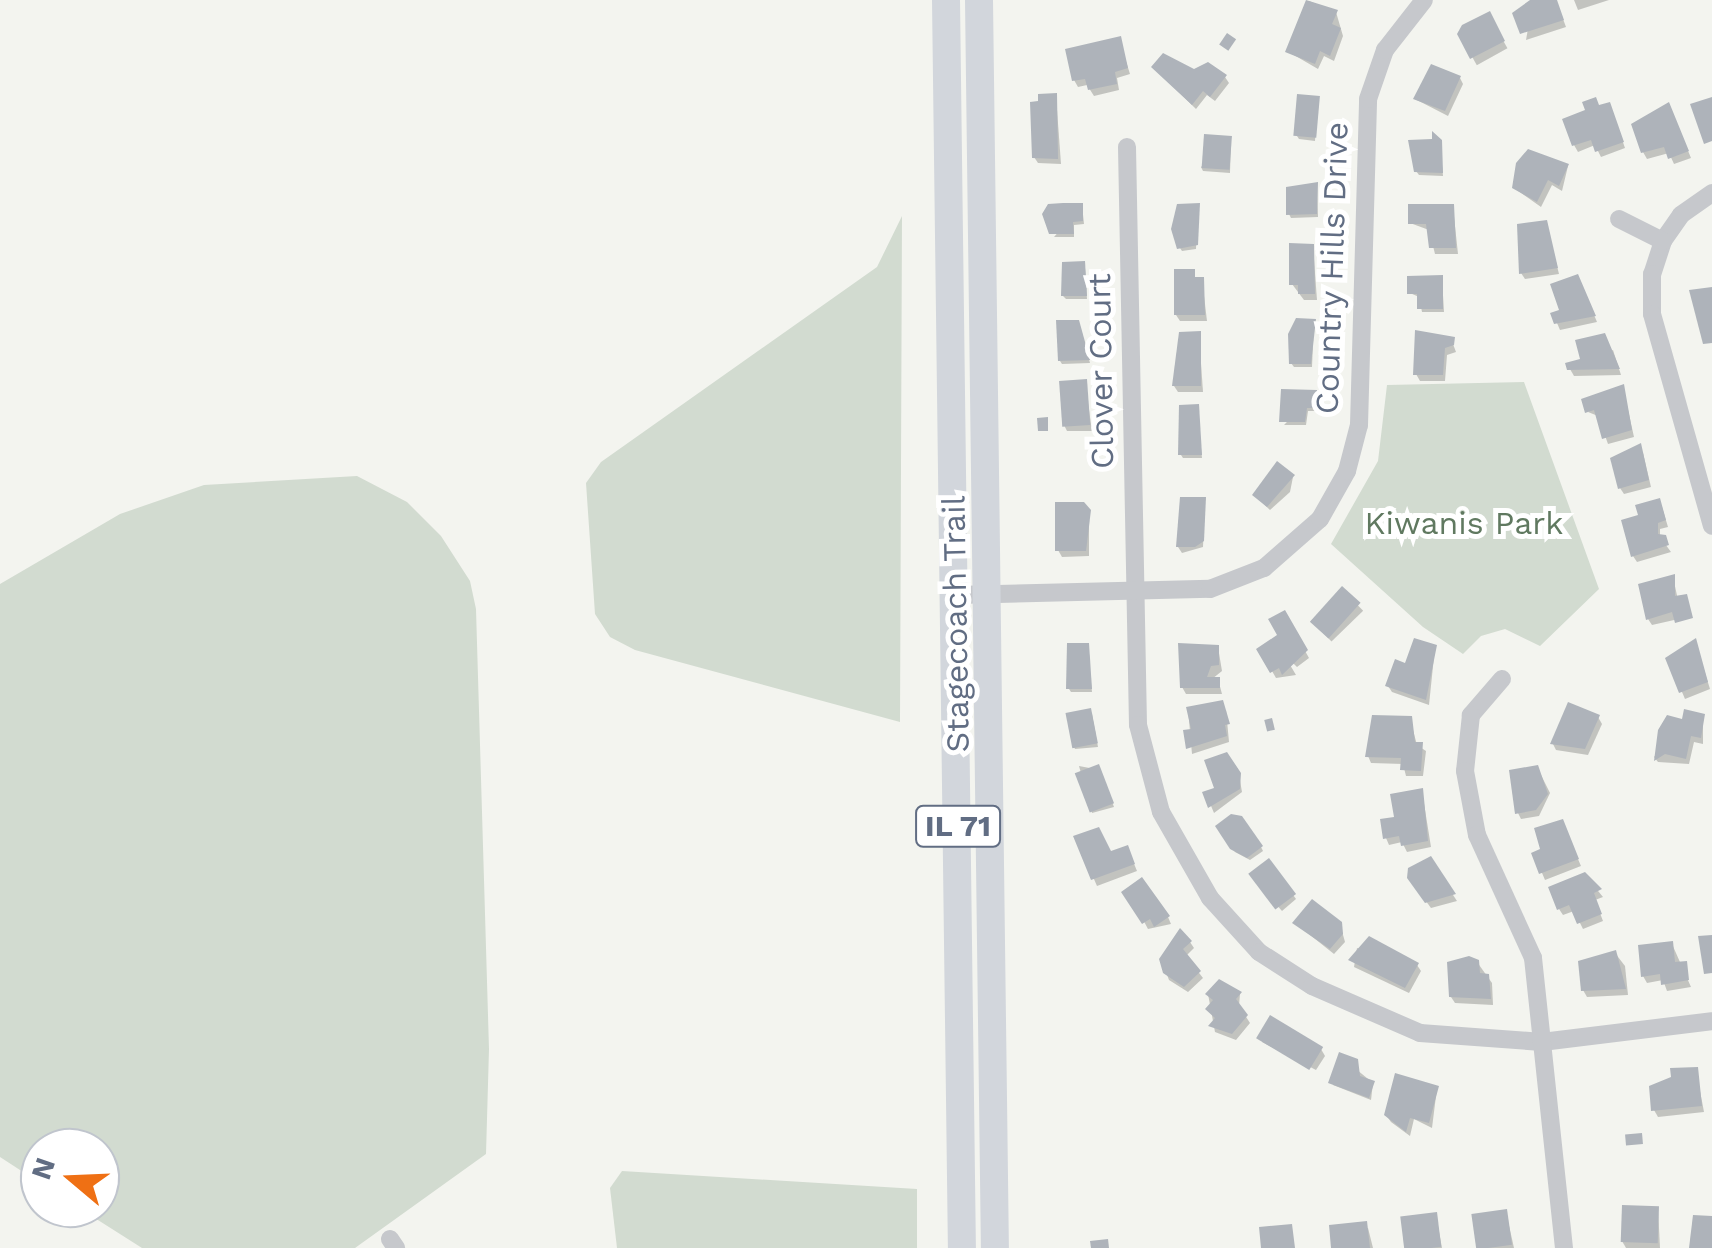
<!DOCTYPE html>
<style>
body{margin:0}
#map{position:relative;width:1712px;height:1248px;overflow:hidden;background:#f3f4ef;font-family:"Work Sans",sans-serif}
div>[style]{position:absolute}
.green>*{inset:0;background:#d2dbd0}
.shadow>*{inset:0;background:#0003;transform-origin:0 0}
.building>*{inset:0;background:#aeb3ba;transform-origin:0 0}
.street>*{height:18px;margin:-9px;padding:0 9px;transform-origin:9px;border-radius:9px;background:#c6c8cc}
.primary>*{height:28px;margin:-14px;padding:0 14px;transform-origin:14px;border-radius:14px;background:#d2d6dc}
span{translate:-50% -50%;white-space:nowrap;text-align:center;line-height:1.15;-webkit-text-stroke:10px #fff;paint-order:stroke}
.shield-label span{padding:2px 8px;background:#fff;border:2px solid;border-radius:8px;-webkit-text-stroke-width:0}
.shield-label{font-size:30px;color:#616d83;font-weight:700}
.street-label{font-size:32px;color:#616d83}
.park-label{font-size:32px;color:#607960}
.north{position:absolute;left:20px;top:1128px;width:100px;height:100px;box-sizing:border-box;background:#fff;border:2px solid #c0c5cd;border-radius:50%;rotate:289deg;font-size:28px;font-weight:700;line-height:40px;text-align:center;color:#616d83}
.north::after{content:'';display:block;margin:auto;width:35px;height:45px;background:#ef7014;clip-path:polygon(50% 0,100% 100%,50% 72%,0 100%)}
</style>
<div id="map">
<div class="green">
<i style="clip-path:polygon(902px 216px,900px 722px,635px 650px,610px 637px,595px 614px,586px 483px,601px 462px,877px 267px)"></i>
<i style="clip-path:polygon(1524px 382px,1599px 589px,1540px 646px,1505px 629px,1481px 636px,1463px 654px,1423px 627px,1331px 544px,1378px 461px,1387px 385px)"></i>
<i style="clip-path:polygon(357px 476px,407px 502px,441px 536px,470px 581px,476px 609px,489px 1049px,486px 1154px,355px 1248px,142px 1248px,79px 1208px,100px 1208px,100px 1148px,40px 1148px,40px 1183px,0 1157px,0 584px,120px 514px,204px 485px)"></i>
<i style="clip-path:polygon(622px 1171px,917px 1189px,917px 1248px,617px 1248px,610px 1188px)"></i>
</div>
<div class="shadow">
<i style="clip-path:polygon(1533px 0,1556px 0,1566px 27px,1526px 40px)"></i>
<i style="clip-path:polygon(1574px 0,1609px 0,1578px 10px)"></i>
<i style="clip-path:polygon(1309px 1px,1336px 12px,1343px 36px,1334px 61px,1324px 56px,1318px 69px,1287px 51px)"></i>
<i style="left:1489px;top:15px;width:38px;height:35px;rotate:61deg"></i>
<i style="clip-path:polygon(1119px 39px,1130px 74px,1117px 78px,1119px 90px,1094px 96px,1087px 85px,1078px 87px,1074px 80px)"></i>
<i style="clip-path:polygon(1154px 68px,1225px 77px,1229px 83px,1215px 101px,1207px 95px,1196px 109px)"></i>
<i style="clip-path:polygon(1460px 78px,1463px 84px,1448px 116px,1415px 99px)"></i>
<i style="clip-path:polygon(1056px 96px,1061px 164px,1038px 163px,1034px 157px)"></i>
<i style="clip-path:polygon(1318px 99px,1315px 141px,1299px 139px,1297px 136px)"></i>
<i style="clip-path:polygon(1600px 108px,1612px 111px,1625px 148px,1601px 157px,1595px 145px,1578px 152px,1574px 145px)"></i>
<i style="clip-path:polygon(1672px 112px,1691px 158px,1674px 164px,1669px 153px,1647px 159px,1643px 152px)"></i>
<i style="clip-path:polygon(1231px 138px,1230px 173px,1203px 171px,1201px 167px)"></i>
<i style="clip-path:polygon(1440px 143px,1443px 176px,1419px 175px,1416px 171px)"></i>
<i style="clip-path:polygon(1568px 166px,1562px 191px,1552px 185px,1541px 207px,1514px 188px)"></i>
<i style="clip-path:polygon(1317px 184px,1318px 217px,1291px 218px,1289px 214px)"></i>
<i style="clip-path:polygon(1082px 205px,1084px 224px,1074px 225px,1074px 237px,1054px 237px)"></i>
<i style="clip-path:polygon(1198px 206px,1196px 249px,1182px 251px,1180px 248px)"></i>
<i style="clip-path:polygon(1453px 207px,1458px 254px,1435px 254px,1429px 230px,1410px 223px)"></i>
<i style="clip-path:polygon(1546px 222px,1559px 274px,1525px 279px,1521px 273px)"></i>
<i style="clip-path:polygon(1313px 246px,1317px 300px,1304px 300px,1292px 284px)"></i>
<i style="clip-path:polygon(1085px 268px,1087px 299px,1066px 299px,1063px 296px)"></i>
<i style="clip-path:polygon(1442px 278px,1444px 312px,1422px 312px,1419px 297px,1410px 293px)"></i>
<i style="clip-path:polygon(1202px 279px,1207px 321px,1180px 321px,1176px 315px)"></i>
<i style="clip-path:polygon(1581px 284px,1597px 322px,1560px 330px,1557px 323px)"></i>
<i style="clip-path:polygon(1314px 321px,1312px 367px,1294px 367px,1291px 363px)"></i>
<i style="clip-path:polygon(1080px 326px,1090px 363px,1062px 364px,1060px 361px)"></i>
<i style="clip-path:polygon(1199px 334px,1203px 392px,1178px 392px,1174px 386px)"></i>
<i style="clip-path:polygon(1450px 336px,1456px 352px,1447px 355px,1445px 381px,1420px 381px,1416px 374px)"></i>
<i style="clip-path:polygon(1613px 350px,1621px 375px,1574px 376px,1570px 369px)"></i>
<i style="clip-path:polygon(1085px 382px,1092px 431px,1067px 431px,1064px 425px)"></i>
<i style="clip-path:polygon(1623px 387px,1634px 437px,1608px 444px,1598px 416px,1588px 412px)"></i>
<i style="clip-path:polygon(1316px 392px,1317px 411px,1308px 411px,1306px 425px,1284px 425px)"></i>
<i style="clip-path:polygon(1197px 406px,1202px 458px,1183px 458px,1181px 455px)"></i>
<i style="clip-path:polygon(1643px 453px,1651px 487px,1624px 494px,1620px 488px)"></i>
<i style="clip-path:polygon(1293px 477px,1290px 492px,1270px 510px,1255px 496px)"></i>
<i style="clip-path:polygon(1205px 499px,1203px 547px,1182px 553px,1178px 547px)"></i>
<i style="clip-path:polygon(1662px 507px,1668px 527px,1660px 529px,1660px 537px,1671px 552px,1637px 562px,1633px 556px)"></i>
<i style="clip-path:polygon(1089px 511px,1089px 556px,1062px 557px,1058px 550px)"></i>
<i style="clip-path:polygon(1673px 577px,1678px 600px,1686px 597px,1692px 616px,1652px 625px,1648px 619px)"></i>
<i style="left:1343px;top:590px;width:29px;height:44px;rotate:46deg"></i>
<i style="clip-path:polygon(1284px 613px,1309px 658px,1297px 667px,1283px 653px,1296px 675px,1276px 678px,1260px 650px,1280px 636px)"></i>
<i style="clip-path:polygon(1695px 641px,1710px 689px,1685px 699px,1668px 659px)"></i>
<i style="clip-path:polygon(1087px 645px,1092px 692px,1071px 692px,1069px 689px)"></i>
<i style="clip-path:polygon(1218px 647px,1222px 671px,1212px 679px,1218px 679px,1222px 694px,1186px 694px,1182px 687px)"></i>
<i style="clip-path:polygon(1435px 647px,1429px 705px,1392px 692px,1388px 686px,1407px 666px)"></i>
<i style="clip-path:polygon(1188px 709px,1226px 710px,1229px 742px,1192px 754px)"></i>
<i style="clip-path:polygon(1092px 714px,1098px 747px,1075px 749px,1073px 745px)"></i>
<i style="clip-path:polygon(1703px 716px,1703px 744px,1694px 742px,1689px 764px,1658px 762px,1654px 757px,1683px 721px)"></i>
<i style="clip-path:polygon(1598px 717px,1602px 724px,1588px 755px,1556px 750px,1553px 744px)"></i>
<i style="clip-path:polygon(1410px 719px,1417px 745px,1426px 751px,1423px 776px,1406px 776px,1403px 764px,1371px 763px,1368px 756px)"></i>
<i style="clip-path:polygon(1227px 755px,1238px 769px,1242px 792px,1214px 813px,1206px 794px,1217px 790px)"></i>
<i style="clip-path:polygon(1079px 766px,1100px 770px,1114px 807px,1092px 813px)"></i>
<i style="clip-path:polygon(1537px 767px,1550px 793px,1539px 816px,1521px 819px,1518px 813px)"></i>
<i style="clip-path:polygon(1422px 791px,1431px 847px,1407px 852px,1402px 842px,1389px 845px,1386px 838px,1397px 819px)"></i>
<i style="clip-path:polygon(1562px 822px,1581px 866px,1545px 880px,1534px 854px,1544px 851px)"></i>
<i style="clip-path:polygon(1219px 827px,1261px 847px,1263px 851px,1250px 860px,1235px 852px)"></i>
<i style="clip-path:polygon(1076px 838px,1110px 854px,1130px 854px,1137px 871px,1097px 886px)"></i>
<i style="clip-path:polygon(1430px 860px,1457px 901px,1431px 908px,1414px 885px)"></i>
<i style="clip-path:polygon(1269px 861px,1296px 899px,1282px 911px,1254px 879px)"></i>
<i style="clip-path:polygon(1585px 875px,1603px 897px,1595px 900px,1603px 921px,1583px 929px,1574px 911px,1563px 915px,1559px 909px)"></i>
<i style="clip-path:polygon(1127px 890px,1168px 917px,1171px 924px,1148px 929px)"></i>
<i style="clip-path:polygon(1295px 923px,1340px 924px,1345px 942px,1334px 954px)"></i>
<i style="clip-path:polygon(1190px 942px,1194px 948px,1186px 956px,1203px 978px,1188px 992px,1169px 980px,1161px 959px)"></i>
<i style="clip-path:polygon(1672px 944px,1691px 987px,1667px 991px,1663px 980px,1647px 983px,1643px 976px)"></i>
<i style="clip-path:polygon(1357px 948px,1417px 965px,1421px 971px,1409px 993px,1354px 967px)"></i>
<i style="clip-path:polygon(1615px 953px,1625px 966px,1628px 995px,1587px 997px,1583px 990px)"></i>
<i style="clip-path:polygon(1477px 962px,1492px 983px,1493px 1005px,1455px 1003px,1451px 997px)"></i>
<i style="clip-path:polygon(1208px 994px,1240px 994px,1239px 1006px,1250px 1023px,1236px 1040px,1215px 1032px)"></i>
<i style="clip-path:polygon(1271px 1018px,1321px 1049px,1325px 1056px,1316px 1070px,1262px 1042px)"></i>
<i style="clip-path:polygon(1340px 1056px,1373px 1083px,1371px 1100px,1333px 1085px)"></i>
<i style="clip-path:polygon(1696px 1070px,1704px 1112px,1658px 1117px,1654px 1110px)"></i>
<i style="clip-path:polygon(1437px 1088px,1432px 1128px,1414px 1119px,1410px 1136px,1391px 1122px,1386px 1115px)"></i>
<i style="clip-path:polygon(1658px 1208px,1660px 1248px,1626px 1248px,1622px 1241px)"></i>
<i style="clip-path:polygon(1506px 1212px,1514px 1248px,1478px 1248px,1474px 1215px)"></i>
<i style="clip-path:polygon(1436px 1215px,1442px 1248px,1405px 1248px,1402px 1218px)"></i>
<i style="clip-path:polygon(1332px 1227px,1368px 1228px,1373px 1248px,1334px 1248px)"></i>
</div>
<div class="building">
<i style="clip-path:polygon(1306px 0,1338px 10px,1332px 24px,1341px 28px,1330px 56px,1320px 51px,1315px 64px,1285px 52px)"></i>
<i style="clip-path:polygon(1530px 0,1557px 0,1564px 20px,1520px 34px,1512px 13px)"></i>
<i style="clip-path:polygon(1490px 11px,1505px 41px,1470px 59px,1457px 34px,1462px 25px)"></i>
<i style="left:1227px;top:33px;width:11px;height:14px;rotate:34deg"></i>
<i style="clip-path:polygon(1121px 36px,1128px 68px,1115px 72px,1117px 84px,1088px 90px,1085px 79px,1072px 81px,1065px 49px)"></i>
<i style="clip-path:polygon(1163px 53px,1194px 69px,1208px 62px,1227px 75px,1210px 97px,1203px 91px,1192px 105px,1151px 67px)"></i>
<i style="clip-path:polygon(1431px 64px,1461px 76px,1445px 111px,1413px 99px)"></i>
<i style="clip-path:polygon(1057px 93px,1058px 159px,1032px 158px,1030px 102px,1038px 101px,1038px 94px)"></i>
<i style="left:1297px;top:94px;width:23px;height:42px;rotate:5deg"></i>
<i style="clip-path:polygon(1596px 97px,1599px 105px,1610px 102px,1624px 142px,1595px 152px,1591px 140px,1572px 146px,1562px 119px,1585px 110px,1582px 102px)"></i>
<i style="clip-path:polygon(1712px 97px,1712px 141px,1704px 144px,1690px 104px)"></i>
<i style="clip-path:polygon(1669px 102px,1689px 151px,1668px 159px,1664px 147px,1641px 153px,1631px 124px)"></i>
<i style="clip-path:polygon(1432px 131px,1442px 140px,1443px 173px,1414px 172px,1408px 140px,1432px 139px)"></i>
<i style="left:1204px;top:134px;width:28px;height:34px;rotate:4deg"></i>
<i style="clip-path:polygon(1528px 149px,1569px 164px,1559px 186px,1548px 180px,1537px 202px,1512px 188px,1516px 163px)"></i>
<i style="clip-path:polygon(1318px 182px,1317px 214px,1286px 215px,1286px 187px)"></i>
<i style="clip-path:polygon(1063px 203px,1083px 203px,1083px 221px,1073px 222px,1074px 234px,1049px 234px,1042px 214px,1048px 204px)"></i>
<i style="clip-path:polygon(1200px 203px,1198px 245px,1177px 249px,1171px 229px,1177px 204px)"></i>
<i style="clip-path:polygon(1408px 204px,1454px 204px,1456px 248px,1429px 248px,1426px 224px,1408px 224px)"></i>
<i style="clip-path:polygon(1547px 220px,1558px 268px,1519px 274px,1517px 224px)"></i>
<i style="clip-path:polygon(1289px 243px,1314px 244px,1315px 294px,1298px 294px,1298px 285px,1289px 285px)"></i>
<i style="clip-path:polygon(1085px 261px,1087px 296px,1061px 296px,1062px 262px)"></i>
<i style="clip-path:polygon(1174px 269px,1195px 269px,1195px 277px,1204px 277px,1205px 315px,1174px 315px)"></i>
<i style="clip-path:polygon(1578px 274px,1596px 316px,1554px 324px,1550px 313px,1559px 310px,1550px 284px)"></i>
<i style="clip-path:polygon(1443px 275px,1443px 309px,1417px 309px,1417px 294px,1407px 294px,1407px 276px)"></i>
<i style="clip-path:polygon(1712px 287px,1712px 343px,1703px 344px,1689px 290px)"></i>
<i style="clip-path:polygon(1296px 318px,1316px 319px,1311px 364px,1289px 364px,1288px 334px)"></i>
<i style="clip-path:polygon(1056px 320px,1079px 320px,1090px 360px,1058px 361px)"></i>
<i style="clip-path:polygon(1415px 330px,1455px 337px,1454px 345px,1445px 348px,1443px 375px,1413px 375px)"></i>
<i style="clip-path:polygon(1201px 331px,1201px 386px,1172px 386px,1179px 332px)"></i>
<i style="clip-path:polygon(1605px 333px,1620px 369px,1567px 370px,1565px 363px,1580px 359px,1575px 340px)"></i>
<i style="left:1087px;top:379px;width:46px;height:28px;rotate:86deg"></i>
<i style="clip-path:polygon(1624px 384px,1632px 430px,1602px 439px,1594px 410px,1585px 413px,1581px 399px)"></i>
<i style="clip-path:polygon(1281px 389px,1317px 390px,1316px 408px,1307px 408px,1305px 422px,1279px 422px)"></i>
<i style="clip-path:polygon(1199px 404px,1202px 455px,1178px 455px,1179px 405px)"></i>
<i style="clip-path:polygon(1048px 417px,1048px 431px,1038px 431px,1037px 418px)"></i>
<i style="clip-path:polygon(1641px 443px,1649px 480px,1618px 489px,1610px 458px)"></i>
<i style="clip-path:polygon(1277px 461px,1295px 475px,1267px 507px,1252px 495px)"></i>
<i style="clip-path:polygon(1180px 497px,1206px 497px,1204px 541px,1195px 547px,1176px 547px)"></i>
<i style="clip-path:polygon(1660px 498px,1666px 520px,1658px 523px,1658px 534px,1666px 535px,1669px 545px,1631px 557px,1621px 520px,1638px 515px,1635px 505px)"></i>
<i style="clip-path:polygon(1055px 502px,1084px 502px,1091px 510px,1086px 551px,1055px 551px)"></i>
<i style="clip-path:polygon(1675px 574px,1675px 596px,1687px 594px,1693px 618px,1675px 623px,1672px 612px,1646px 620px,1638px 584px)"></i>
<i style="left:1342px;top:586px;width:25px;height:48px;rotate:42deg"></i>
<i style="clip-path:polygon(1285px 610px,1308px 650px,1282px 675px,1279px 668px,1270px 673px,1256px 649px,1277px 635px,1268px 619px)"></i>
<i style="clip-path:polygon(1414px 638px,1437px 645px,1426px 700px,1385px 686px,1395px 659px,1405px 663px)"></i>
<i style="clip-path:polygon(1696px 638px,1708px 682px,1679px 693px,1665px 658px)"></i>
<i style="clip-path:polygon(1067px 643px,1089px 643px,1092px 689px,1066px 689px)"></i>
<i style="clip-path:polygon(1178px 643px,1219px 645px,1219px 665px,1211px 666px,1207px 677px,1220px 677px,1220px 688px,1180px 688px)"></i>
<i style="clip-path:polygon(1223px 700px,1230px 724px,1225px 725px,1227px 736px,1186px 749px,1183px 730px,1191px 729px,1186px 707px)"></i>
<i style="clip-path:polygon(1568px 702px,1600px 715px,1585px 749px,1550px 744px)"></i>
<i style="left:1091px;top:708px;width:36px;height:26px;rotate:79deg"></i>
<i style="clip-path:polygon(1684px 709px,1705px 714px,1701px 738px,1691px 736px,1686px 759px,1665px 754px,1654px 761px,1658px 730px,1667px 715px,1682px 719px)"></i>
<i style="clip-path:polygon(1372px 715px,1412px 716px,1415px 742px,1423px 742px,1421px 771px,1400px 770px,1401px 758px,1365px 757px)"></i>
<i style="left:1272px;top:718px;width:12px;height:8px;rotate:76deg"></i>
<i style="clip-path:polygon(1227px 752px,1241px 773px,1240px 789px,1208px 808px,1202px 792px,1214px 788px,1204px 760px)"></i>
<i style="left:1099px;top:764px;width:42px;height:26px;rotate:69deg"></i>
<i style="clip-path:polygon(1538px 765px,1548px 794px,1536px 810px,1515px 814px,1509px 770px)"></i>
<i style="clip-path:polygon(1423px 788px,1428px 841px,1401px 846px,1399px 836px,1383px 839px,1380px 819px,1394px 817px,1390px 794px)"></i>
<i style="clip-path:polygon(1231px 814px,1242px 816px,1263px 846px,1247px 858px,1230px 849px,1215px 826px)"></i>
<i style="clip-path:polygon(1563px 819px,1579px 859px,1539px 874px,1531px 853px,1540px 849px,1534px 828px)"></i>
<i style="clip-path:polygon(1099px 827px,1111px 851px,1128px 845px,1135px 864px,1091px 880px,1073px 836px)"></i>
<i style="clip-path:polygon(1431px 856px,1456px 894px,1425px 903px,1407px 878px,1408px 868px)"></i>
<i style="left:1269px;top:858px;width:45px;height:26px;rotate:53deg"></i>
<i style="clip-path:polygon(1585px 872px,1602px 889px,1594px 893px,1602px 914px,1577px 924px,1569px 905px,1557px 910px,1548px 887px)"></i>
<i style="clip-path:polygon(1142px 877px,1170px 916px,1154px 927px,1150px 919px,1142px 924px,1121px 892px)"></i>
<i style="clip-path:polygon(1312px 899px,1342px 922px,1343px 934px,1330px 949px,1292px 923px)"></i>
<i style="clip-path:polygon(1180px 928px,1192px 941px,1183px 949px,1201px 971px,1184px 987px,1163px 973px,1159px 959px)"></i>
<i style="clip-path:polygon(1712px 935px,1712px 973px,1704px 974px,1698px 936px)"></i>
<i style="clip-path:polygon(1369px 936px,1419px 963px,1405px 988px,1348px 960px)"></i>
<i style="clip-path:polygon(1673px 941px,1675px 962px,1687px 961px,1689px 980px,1661px 985px,1660px 974px,1641px 977px,1638px 945px)"></i>
<i style="clip-path:polygon(1616px 950px,1626px 989px,1581px 991px,1578px 961px)"></i>
<i style="clip-path:polygon(1469px 956px,1479px 960px,1480px 973px,1489px 974px,1491px 999px,1449px 997px,1447px 962px)"></i>
<i style="clip-path:polygon(1219px 979px,1242px 992px,1236px 999px,1248px 1015px,1232px 1034px,1208px 1026px,1215px 1018px,1205px 1009px,1213px 1000px,1205px 994px)"></i>
<i style="left:1270px;top:1015px;width:62px;height:27px;rotate:31deg"></i>
<i style="clip-path:polygon(1339px 1052px,1358px 1059px,1360px 1076px,1375px 1081px,1369px 1098px,1328px 1083px)"></i>
<i style="clip-path:polygon(1698px 1067px,1702px 1106px,1651px 1111px,1649px 1086px,1671px 1077px,1670px 1068px)"></i>
<i style="clip-path:polygon(1395px 1073px,1439px 1086px,1429px 1123px,1410px 1118px,1406px 1132px,1384px 1115px)"></i>
<i style="left:1642px;top:1133px;width:11px;height:17px;rotate:85deg"></i>
<i style="left:1622px;top:1205px;width:37px;height:37px;rotate:2deg"></i>
<i style="left:1507px;top:1209px;width:36px;height:36px;rotate:82deg"></i>
<i style="left:1437px;top:1212px;width:35px;height:37px;rotate:83deg"></i>
<i style="clip-path:polygon(1693px 1215px,1712px 1216px,1712px 1248px,1689px 1248px)"></i>
<i style="clip-path:polygon(1367px 1221px,1370px 1248px,1331px 1248px,1329px 1225px)"></i>
<i style="clip-path:polygon(1292px 1224px,1295px 1248px,1261px 1248px,1259px 1227px)"></i>
<i style="clip-path:polygon(1108px 1239px,1109px 1248px,1091px 1248px,1090px 1241px)"></i>
</div>
<div class="street">
<i style="left:1127px;top:147px;width:578px;rotate:88.91deg"></i>
<i style="left:1138px;top:725px;width:90px;rotate:75.2deg"></i>
<i style="left:1161px;top:812px;width:99px;rotate:60.3deg"></i>
<i style="left:1210px;top:898px;width:73px;rotate:47.8deg"></i>
<i style="left:1259px;top:952px;width:63px;rotate:32.7deg"></i>
<i style="left:1312px;top:986px;width:118px;rotate:23.5deg"></i>
<i style="left:1420px;top:1033px;width:122px;rotate:4.2deg"></i>
<i style="left:1542px;top:1042px;width:171px;rotate:-7deg"></i>
<i style="left:1712px;top:193px;width:38px;rotate:145deg"></i>
<i style="left:1681px;top:215px;width:32px;rotate:125deg"></i>
<i style="left:1663px;top:241px;width:35px;rotate:108deg"></i>
<i style="left:1652px;top:274px;width:40px;rotate:90deg"></i>
<i style="left:1652px;top:314px;width:220px;rotate:74.2deg"></i>
<i style="left:1619px;top:219px;width:49px;rotate:26.6deg"></i>
<i style="left:956px;top:595px;width:254px;rotate:-1.4deg"></i>
<i style="left:1210px;top:589px;width:58px;rotate:-21.3deg"></i>
<i style="left:1264px;top:568px;width:74px;rotate:-41.2deg"></i>
<i style="left:1320px;top:519px;width:55px;rotate:-60.6deg"></i>
<i style="left:1347px;top:471px;width:48px;rotate:-75.4deg"></i>
<i style="left:1359px;top:425px;width:326px;rotate:-88.4deg"></i>
<i style="left:1368px;top:99px;width:52px;rotate:-70.9deg"></i>
<i style="left:1385px;top:50px;width:63px;rotate:-52deg"></i>
<i style="left:1502px;top:679px;width:48px;rotate:130.7deg"></i>
<i style="left:1471px;top:715px;width:56px;rotate:96.1deg"></i>
<i style="left:1465px;top:771px;width:65px;rotate:79.4deg"></i>
<i style="left:1477px;top:835px;width:135px;rotate:65.5deg"></i>
<i style="left:1533px;top:958px;width:292px;rotate:83.9deg"></i>
<i style="left:390px;top:1239px;width:11px;rotate:56deg"></i>
</div>
<div class="primary">
<i style="left:946px;top:0;width:1248px;rotate:89.27deg"></i>
<i style="left:979px;top:0;width:1248px;rotate:89.27deg"></i>
</div>
<div class="shield-label">
<span style="left:958px;top:826px">IL 71</span>
</div>
<div class="street-label">
<span style="left:1332px;top:268px;rotate:-88deg">Country Hills Drive</span>
<span style="left:1101px;top:371px;rotate:-91deg">Clover Court</span>
<span style="left:956px;top:624px;rotate:-91deg">Stagecoach Trail</span>
</div>
<div class="park-label">
<span style="left:1464px;top:523px">Kiwanis Park</span>
</div>
<div class="north">N</div>
</div>
